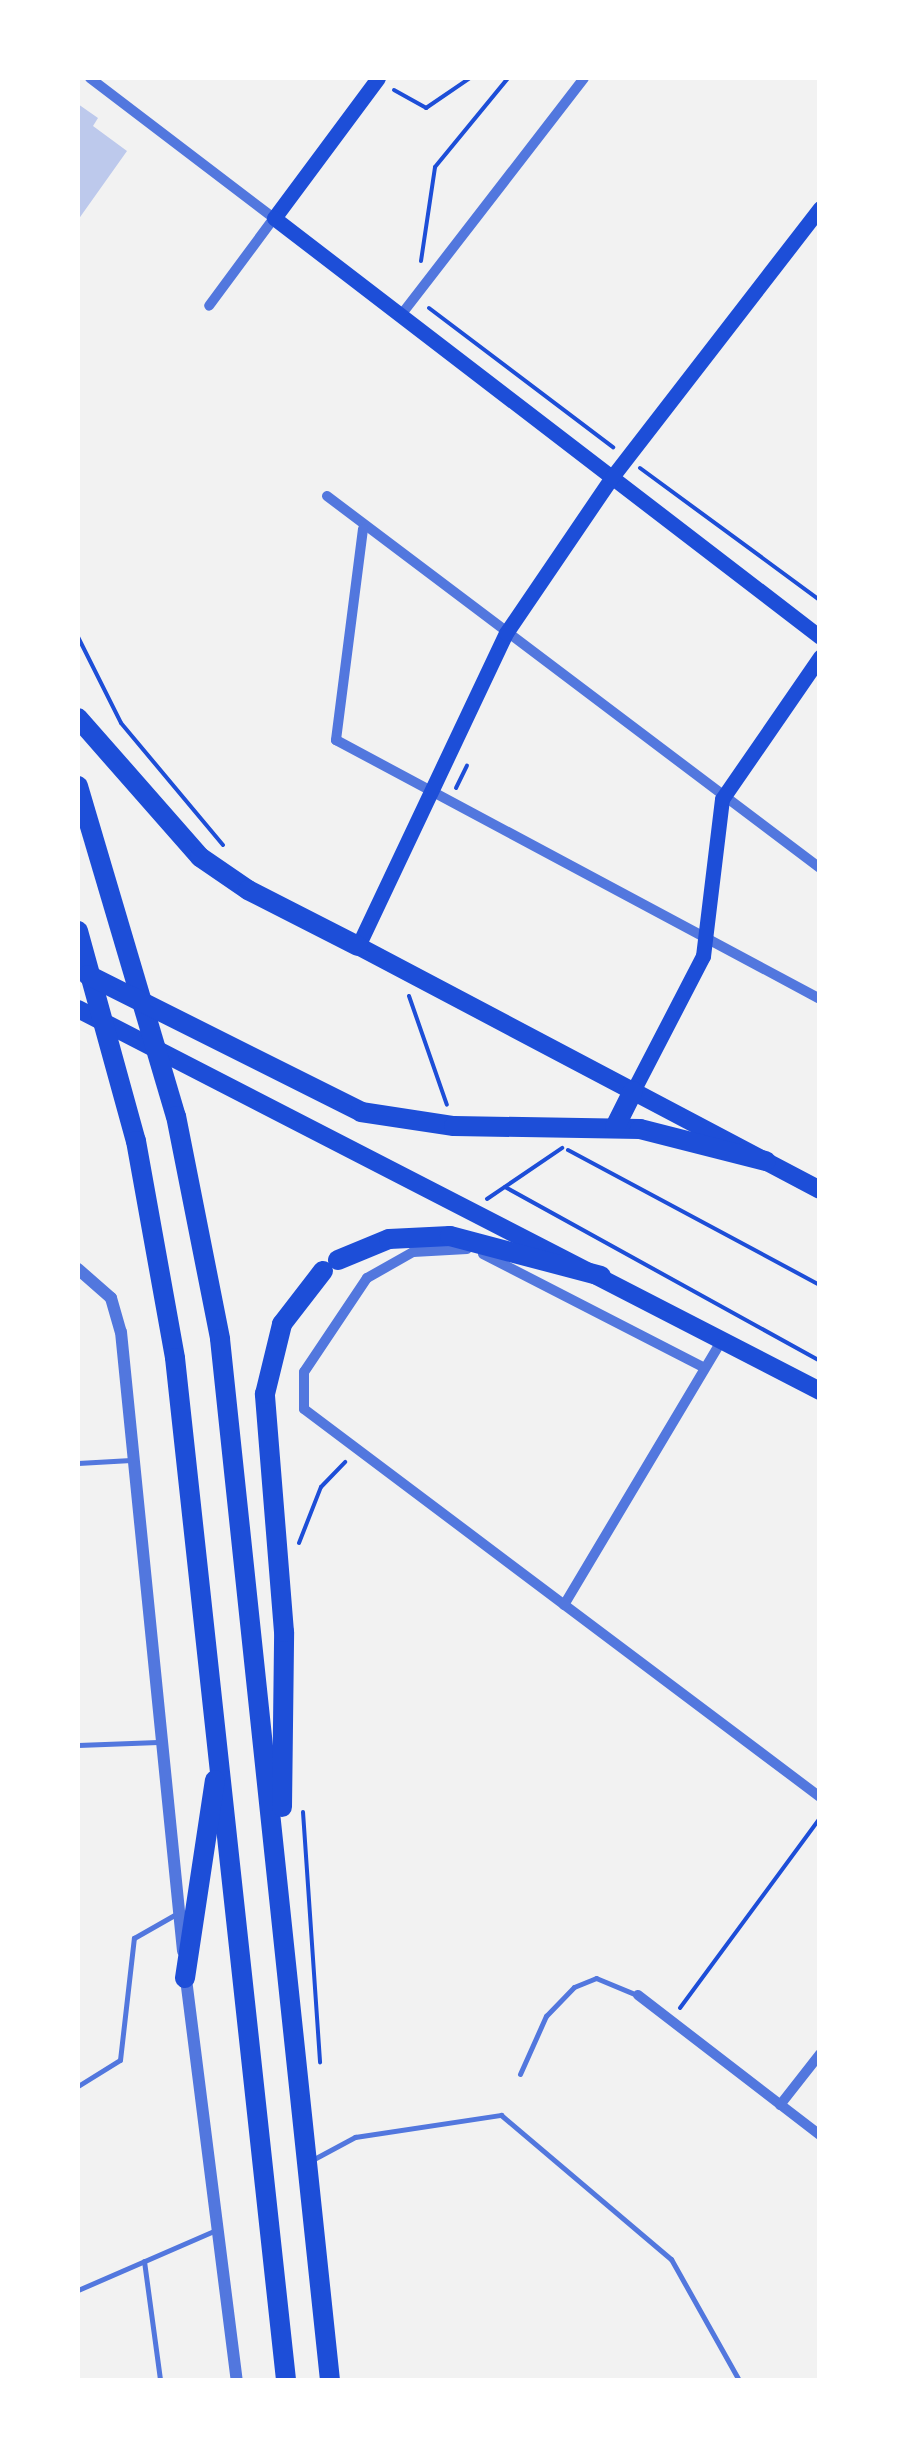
<!DOCTYPE html>
<style>
body{margin:0}
#map{position:relative;width:897px;height:2458px;overflow:hidden;background:#f2f2f2;font-family:"Golos Text",sans-serif}
div>[style]{position:absolute}
.building>*{inset:0;background:#bdc9ec}
.path>*{height:4px;margin:-2px;padding:0 2px;transform-origin:2px;border-radius:2px;background:#1d4ed8}
.service>*{height:5px;margin:-2.5px;padding:0 2.5px;transform-origin:2.5px;border-radius:2.5px;background:#5277de}
.minor>*{height:10px;margin:-5px;padding:0 5px;transform-origin:5px;border-radius:5px;background:#5277de}
.tertiary>*{height:12px;margin:-6px;padding:0 6px;transform-origin:6px;border-radius:6px;background:#5277de}
.secondary>*{height:15px;margin:-7.5px;padding:0 7.5px;transform-origin:7.5px;border-radius:7.5px;background:#1d4ed8}
.primary>*{height:18px;margin:-9px;padding:0 9px;transform-origin:9px;border-radius:9px;background:#1d4ed8}
.motorway>*{height:20px;margin:-10px;padding:0 10px;transform-origin:10px;border-radius:10px;background:#1d4ed8}
span{translate:-50% -50%;white-space:nowrap;text-align:center;line-height:1.15;-webkit-text-stroke:8px #fff;paint-order:stroke}
.frame{position:absolute;inset:0;border:80px solid #fff;pointer-events:none}
</style>
<div id="map">
<div class="building">
<i style="clip-path:polygon(78px 104px,98px 118px,93px 126px,127px 151px,78px 220px)"></i>
</div>
<div class="path">
<i style="left:394px;top:90px;width:37px;rotate:29deg"></i>
<i style="left:426px;top:108px;width:53px;rotate:-34.3deg"></i>
<i style="left:421px;top:261px;width:95px;rotate:-81.5deg"></i>
<i style="left:435px;top:167px;width:115px;rotate:-50.6deg"></i>
<i style="left:429px;top:308px;width:231px;rotate:37.1deg"></i>
<i style="left:640px;top:468px;width:223px;rotate:36.3deg"></i>
<i style="left:78px;top:637px;width:96px;rotate:63.4deg"></i>
<i style="left:121px;top:723px;width:159px;rotate:50.1deg"></i>
<i style="left:456px;top:788px;width:25px;rotate:-64deg"></i>
<i style="left:409px;top:996px;width:115px;rotate:70.8deg"></i>
<i style="left:568px;top:1150px;width:286px;rotate:28.2deg"></i>
<i style="left:505px;top:1187px;width:360px;rotate:28.9deg"></i>
<i style="left:487px;top:1199px;width:91px;rotate:-34.2deg"></i>
<i style="left:299px;top:1543px;width:60px;rotate:-68.6deg"></i>
<i style="left:321px;top:1487px;width:35px;rotate:-46deg"></i>
<i style="left:303px;top:1812px;width:251px;rotate:86.1deg"></i>
<i style="left:680px;top:2008px;width:236px;rotate:-53.6deg"></i>
</div>
<div class="service">
<i style="left:78px;top:1463px;width:53px;rotate:-3.2deg"></i>
<i style="left:78px;top:1745px;width:80px;rotate:-2.1deg"></i>
<i style="left:520px;top:2074px;width:64px;rotate:-65.9deg"></i>
<i style="left:546px;top:2016px;width:40px;rotate:-46deg"></i>
<i style="left:574px;top:1987px;width:24px;rotate:-22deg"></i>
<i style="left:596px;top:1978px;width:44px;rotate:22.5deg"></i>
<i style="left:78px;top:2086px;width:49px;rotate:-31.8deg"></i>
<i style="left:120px;top:2060px;width:123px;rotate:-83.5deg"></i>
<i style="left:134px;top:1938px;width:48px;rotate:-29.7deg"></i>
<i style="left:314px;top:2159px;width:47px;rotate:-28.2deg"></i>
<i style="left:355px;top:2137px;width:148px;rotate:-8.6deg"></i>
<i style="left:501px;top:2115px;width:223px;rotate:40.3deg"></i>
<i style="left:671px;top:2259px;width:139px;rotate:60.7deg"></i>
<i style="left:144px;top:2261px;width:120px;rotate:82.3deg"></i>
<i style="left:78px;top:2290px;width:148px;rotate:-23.5deg"></i>
</div>
<div class="minor">
<i style="left:90px;top:78px;width:231px;rotate:37.3deg"></i>
<i style="left:274px;top:218px;width:109px;rotate:126.5deg"></i>
<i style="left:401px;top:315px;width:299px;rotate:-52.3deg"></i>
<i style="left:327px;top:496px;width:618px;rotate:37.04deg"></i>
<i style="left:363px;top:529px;width:213px;rotate:97.3deg"></i>
<i style="left:336px;top:740px;width:549px;rotate:28.15deg"></i>
<i style="left:467px;top:1249px;width:54px;rotate:176.8deg"></i>
<i style="left:413px;top:1252px;width:53px;rotate:150.5deg"></i>
<i style="left:367px;top:1278px;width:113px;rotate:123.8deg"></i>
<i style="left:304px;top:1372px;width:37px;rotate:90deg"></i>
<i style="left:304px;top:1409px;width:646px;rotate:36.94deg"></i>
<i style="left:483px;top:1254px;width:247px;rotate:27.2deg"></i>
<i style="left:564px;top:1605px;width:309px;rotate:-59.2deg"></i>
<i style="left:638px;top:1995px;width:230px;rotate:37.6deg"></i>
<i style="left:780px;top:2105px;width:65px;rotate:-51.9deg"></i>
</div>
<div class="tertiary">
<i style="left:78px;top:1269px;width:44px;rotate:41.3deg"></i>
<i style="left:111px;top:1298px;width:35px;rotate:74deg"></i>
<i style="left:121px;top:1332px;width:622px;rotate:84.28deg"></i>
<i style="left:185px;top:1971px;width:412px;rotate:82.8deg"></i>
</div>
<div class="secondary">
<i style="left:378px;top:78px;width:174px;rotate:126.6deg"></i>
<i style="left:274px;top:218px;width:688px;rotate:37.5deg"></i>
<i style="left:358px;top:946px;width:346px;rotate:-64.7deg"></i>
<i style="left:506px;top:633px;width:189px;rotate:-55.8deg"></i>
<i style="left:612px;top:477px;width:340px;rotate:-52.3deg"></i>
<i style="left:633px;top:1091px;width:152px;rotate:-62.6deg"></i>
<i style="left:703px;top:956px;width:158px;rotate:-83.1deg"></i>
<i style="left:722px;top:799px;width:173px;rotate:-55.4deg"></i>
</div>
<div class="primary">
<i style="left:358px;top:946px;width:522px;rotate:27.84deg"></i>
<i style="left:78px;top:1009px;width:835px;rotate:27.24deg"></i>
</div>
<div class="motorway">
<i style="left:78px;top:718px;width:185px;rotate:48.7deg"></i>
<i style="left:200px;top:857px;width:58px;rotate:34.5deg"></i>
<i style="left:248px;top:890px;width:123px;rotate:27deg"></i>
<i style="left:78px;top:786px;width:344px;rotate:73.5deg"></i>
<i style="left:176px;top:1116px;width:227px;rotate:78.8deg"></i>
<i style="left:220px;top:1339px;width:1047px;rotate:83.97deg"></i>
<i style="left:78px;top:931px;width:218px;rotate:74.6deg"></i>
<i style="left:136px;top:1141px;width:220px;rotate:79.8deg"></i>
<i style="left:175px;top:1358px;width:1028px;rotate:83.8deg"></i>
<i style="left:88px;top:975px;width:305px;rotate:26.6deg"></i>
<i style="left:361px;top:1112px;width:94px;rotate:8.6deg"></i>
<i style="left:454px;top:1126px;width:186px;rotate:0.9deg"></i>
<i style="left:640px;top:1129px;width:130px;rotate:14.3deg"></i>
<i style="left:615px;top:1127px;width:40px;rotate:-63.4deg"></i>
<i style="left:338px;top:1260px;width:55px;rotate:-22.4deg"></i>
<i style="left:389px;top:1239px;width:61px;rotate:-2.8deg"></i>
<i style="left:450px;top:1236px;width:156px;rotate:14.8deg"></i>
<i style="left:282px;top:1807px;width:175px;rotate:-89.3deg"></i>
<i style="left:284px;top:1632px;width:239px;rotate:-94.6deg"></i>
<i style="left:265px;top:1394px;width:72px;rotate:-76.3deg"></i>
<i style="left:282px;top:1324px;width:67px;rotate:-52.3deg"></i>
<i style="left:185px;top:1978px;width:200px;rotate:-81.4deg"></i>
</div>
<div class="frame"></div>
</div>
